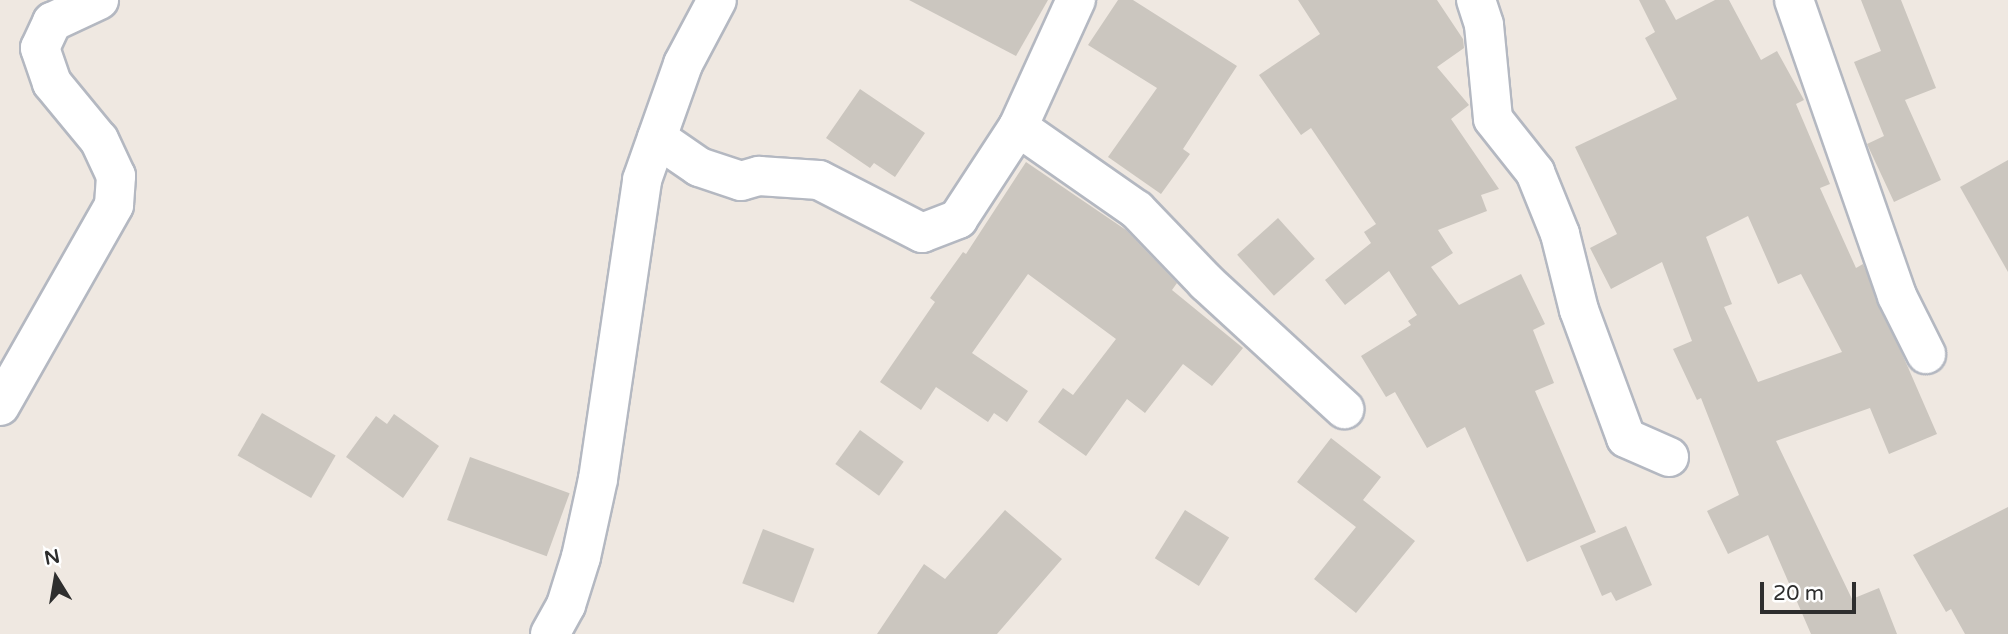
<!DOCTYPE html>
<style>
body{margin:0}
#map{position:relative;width:2008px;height:634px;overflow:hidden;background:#efe8e1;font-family:"Varela Round",sans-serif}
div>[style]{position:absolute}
.building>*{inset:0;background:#cbc6bf;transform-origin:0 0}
.roads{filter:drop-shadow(2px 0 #b4b8c1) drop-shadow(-2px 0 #b4b8c1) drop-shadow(0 2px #b4b8c1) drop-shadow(0 -2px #b4b8c1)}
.minor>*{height:38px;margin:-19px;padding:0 19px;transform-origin:19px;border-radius:19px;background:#fff}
span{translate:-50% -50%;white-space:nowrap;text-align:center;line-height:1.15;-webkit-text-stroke:6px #fff;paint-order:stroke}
.north{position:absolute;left:21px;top:543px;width:70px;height:70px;-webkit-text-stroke:5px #fff;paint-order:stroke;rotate:349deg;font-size:19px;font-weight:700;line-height:28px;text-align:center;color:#2e2e2e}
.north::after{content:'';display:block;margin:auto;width:24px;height:32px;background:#2e2e2e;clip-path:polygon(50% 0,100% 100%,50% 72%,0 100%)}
.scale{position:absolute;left:1760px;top:582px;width:96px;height:32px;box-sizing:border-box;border:4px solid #2e2e2e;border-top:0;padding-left:9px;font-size:21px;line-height:24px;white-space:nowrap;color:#2e2e2e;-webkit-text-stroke:5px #fff;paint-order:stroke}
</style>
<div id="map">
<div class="building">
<i style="clip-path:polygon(909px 0,1048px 0,1016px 56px)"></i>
<i style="clip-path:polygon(1118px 0,1133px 0,1237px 66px,1183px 149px,1190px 154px,1161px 194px,1108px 157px,1157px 88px,1088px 45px)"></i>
<i style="clip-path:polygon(1298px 0,1437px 0,1463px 39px,1464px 48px,1437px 67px,1469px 105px,1451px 119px,1499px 189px,1481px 195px,1487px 211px,1438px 230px,1453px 253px,1431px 267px,1459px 305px,1521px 274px,1545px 324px,1533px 330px,1554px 383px,1535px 391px,1596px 532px,1527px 562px,1465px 427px,1427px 448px,1395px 392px,1386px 397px,1361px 356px,1411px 325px,1408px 321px,1417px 315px,1389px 271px,1345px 305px,1325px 280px,1371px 243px,1364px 232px,1376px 224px,1311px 128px,1301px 135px,1259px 75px,1320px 34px)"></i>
<i style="clip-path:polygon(evenodd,1639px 0,1665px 0,1676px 20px,1715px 0,1729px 0,1761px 60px,1777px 51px,1804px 100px,1796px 104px,1830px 184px,1820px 188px,1856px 268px,1863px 264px,1937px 434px,1889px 454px,1870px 408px,1776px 441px,1852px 599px,1879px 588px,1897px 634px,1811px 634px,1768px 535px,1728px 554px,1707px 511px,1739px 495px,1701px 398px,1697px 400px,1673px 349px,1692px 341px,1662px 262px,1611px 289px,1590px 248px,1617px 234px,1575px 147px,1677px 99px,1645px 38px,1655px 32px,1639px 0,1748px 216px,1778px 284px,1801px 274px,1842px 352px,1758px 382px,1724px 307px,1732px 304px,1706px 237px,1748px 216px)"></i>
<i style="clip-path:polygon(1861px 0,1901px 0,1936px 88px,1905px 100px,1941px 180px,1894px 202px,1867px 144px,1884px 136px,1854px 62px,1881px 51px)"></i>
<i style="clip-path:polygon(860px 89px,925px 133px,895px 177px,874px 163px,870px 168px,826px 138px)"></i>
<i style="clip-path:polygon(2008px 160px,2008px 272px,1960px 187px)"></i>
<i style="clip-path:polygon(1026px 162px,1126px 230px,1177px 283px,1172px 290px,1243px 348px,1212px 386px,1183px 364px,1145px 413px,1127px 399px,1086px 456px,1038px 422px,1063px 388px,1073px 395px,1116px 339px,1028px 274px,972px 353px,1028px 391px,1007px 422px,994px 413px,988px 422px,936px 387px,921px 410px,880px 382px,935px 302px,930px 298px,963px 252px,966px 254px)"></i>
<i style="left:1278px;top:218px;width:55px;height:55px;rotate:48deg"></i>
<i style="left:262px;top:413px;width:85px;height:49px;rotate:30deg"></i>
<i style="clip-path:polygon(394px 414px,439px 446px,403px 498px,346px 457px,376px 416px,387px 424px)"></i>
<i style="left:860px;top:430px;width:54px;height:42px;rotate:36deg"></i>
<i style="clip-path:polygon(1331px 438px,1381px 477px,1363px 500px,1415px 541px,1356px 613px,1314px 579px,1356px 527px,1297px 482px)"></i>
<i style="left:470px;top:457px;width:106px;height:67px;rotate:20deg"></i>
<i style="clip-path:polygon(2008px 507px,2008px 634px,1965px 634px,1951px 609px,1946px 612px,1913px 555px)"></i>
<i style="clip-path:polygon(1005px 510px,1062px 559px,997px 634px,877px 634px,924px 564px,945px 579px)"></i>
<i style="left:1185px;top:510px;width:52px;height:57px;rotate:32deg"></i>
<i style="clip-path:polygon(1626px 526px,1652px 585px,1616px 601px,1611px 592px,1602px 596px,1580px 546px)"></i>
<i style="left:763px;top:529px;width:55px;height:58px;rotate:21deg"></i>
</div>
<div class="roads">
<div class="minor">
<i style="left:1476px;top:0;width:26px;rotate:72deg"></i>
<i style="left:1484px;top:25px;width:94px;rotate:84.5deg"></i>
<i style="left:1493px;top:119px;width:68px;rotate:51.6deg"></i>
<i style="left:1535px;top:172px;width:67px;rotate:68deg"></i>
<i style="left:1560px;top:234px;width:78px;rotate:76deg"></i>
<i style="left:1579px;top:310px;width:136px;rotate:69.8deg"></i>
<i style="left:1626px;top:438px;width:47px;rotate:23.8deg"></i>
<i style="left:1794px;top:0;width:313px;rotate:70.8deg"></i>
<i style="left:1897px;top:296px;width:65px;rotate:63.4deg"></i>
<i style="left:1018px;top:127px;width:140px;rotate:-65.5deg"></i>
<i style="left:657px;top:138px;width:51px;rotate:34.6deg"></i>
<i style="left:699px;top:167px;width:44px;rotate:18.4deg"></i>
<i style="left:741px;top:181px;width:19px;rotate:-16deg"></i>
<i style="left:759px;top:176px;width:60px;rotate:3.8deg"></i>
<i style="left:819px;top:180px;width:116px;rotate:27.2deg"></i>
<i style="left:922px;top:233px;width:39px;rotate:-21deg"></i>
<i style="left:958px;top:219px;width:110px;rotate:-56.9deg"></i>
<i style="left:1018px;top:127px;width:145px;rotate:34.9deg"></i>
<i style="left:1137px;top:210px;width:100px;rotate:46.2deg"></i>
<i style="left:1206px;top:282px;width:188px;rotate:42.6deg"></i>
<i style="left:0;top:406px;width:231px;rotate:-60.4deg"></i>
<i style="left:114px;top:205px;width:29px;rotate:-86deg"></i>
<i style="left:116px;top:176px;width:40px;rotate:-115deg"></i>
<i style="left:99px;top:140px;width:74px;rotate:-129.5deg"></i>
<i style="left:52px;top:83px;width:37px;rotate:-109deg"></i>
<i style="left:40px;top:48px;width:29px;rotate:-65deg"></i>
<i style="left:52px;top:22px;width:52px;rotate:-25.1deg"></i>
<i style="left:550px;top:634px;width:33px;rotate:-61deg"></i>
<i style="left:566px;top:605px;width:50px;rotate:-72.6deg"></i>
<i style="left:581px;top:557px;width:80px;rotate:-77.7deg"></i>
<i style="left:598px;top:479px;width:302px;rotate:-81.6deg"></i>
<i style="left:642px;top:180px;width:123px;rotate:-70.5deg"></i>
<i style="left:683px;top:64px;width:72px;rotate:-62deg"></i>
</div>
</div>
<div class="north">N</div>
<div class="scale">20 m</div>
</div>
